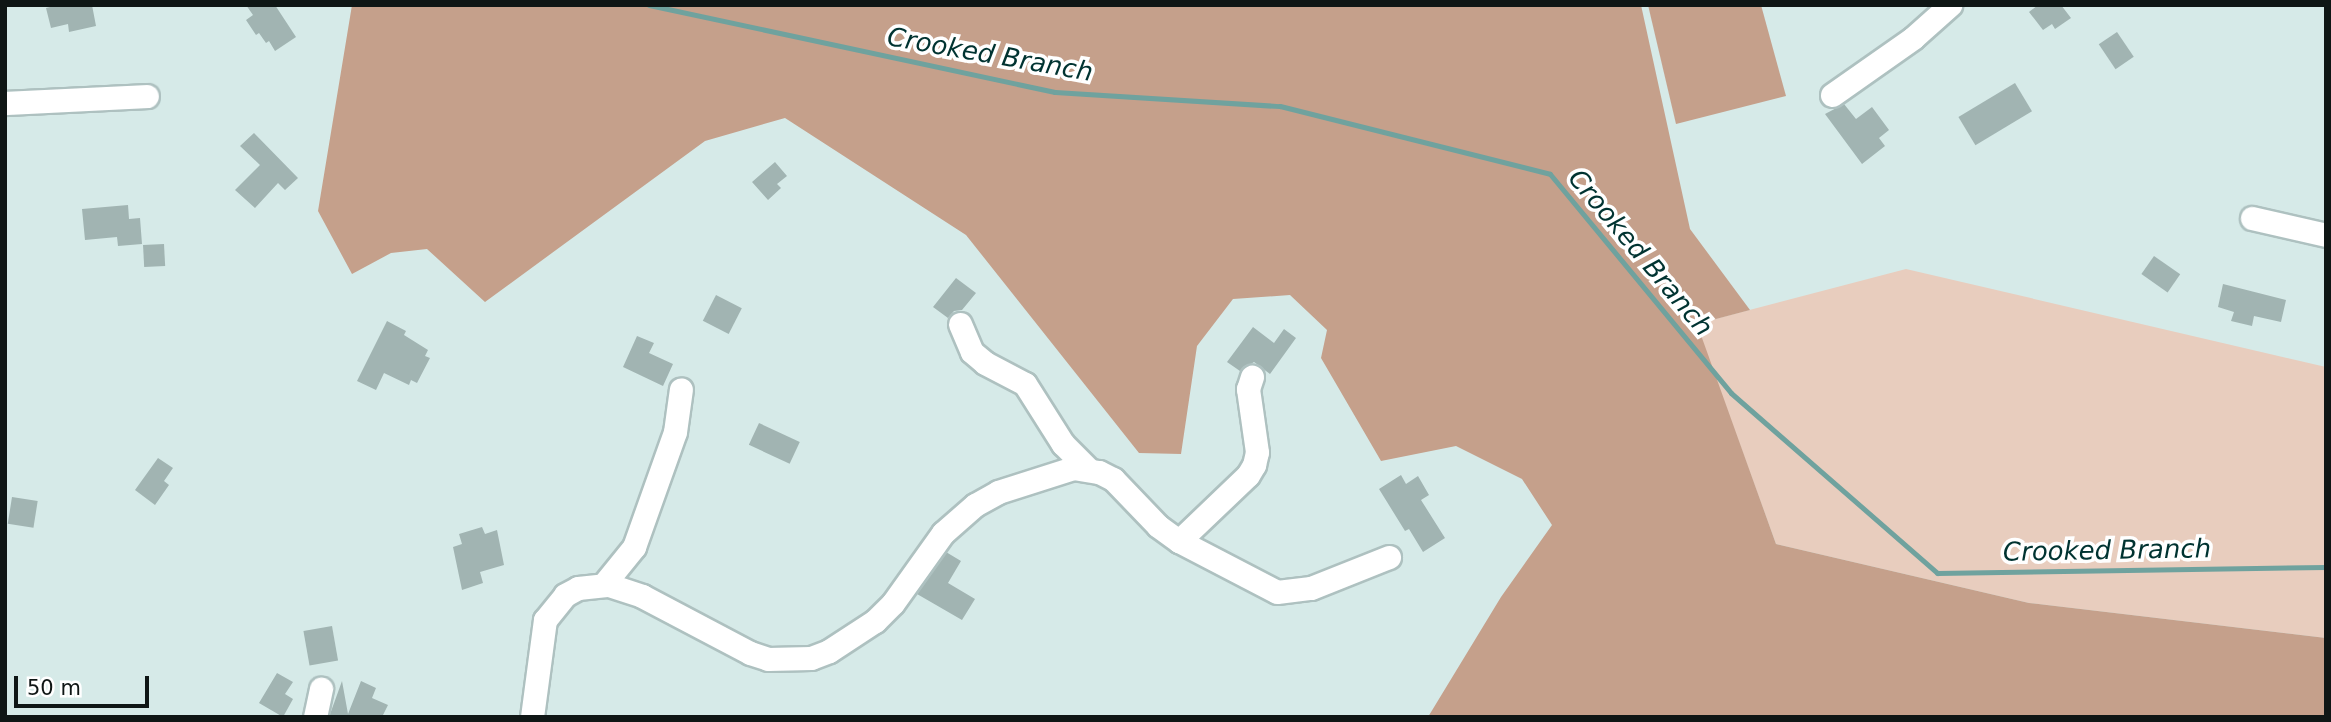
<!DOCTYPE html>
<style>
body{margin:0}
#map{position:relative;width:2331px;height:722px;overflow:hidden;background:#d6eae8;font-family:"DejaVu Sans",sans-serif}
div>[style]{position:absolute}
.green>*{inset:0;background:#e8cdbe}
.forest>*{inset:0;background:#c5a08b}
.stream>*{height:5px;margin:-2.5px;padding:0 2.5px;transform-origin:2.5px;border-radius:2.5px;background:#6fa29e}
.building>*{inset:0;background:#a1b4b2;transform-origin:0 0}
.roads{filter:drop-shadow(2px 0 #aec1c0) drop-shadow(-2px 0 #aec1c0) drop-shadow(0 2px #aec1c0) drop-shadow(0 -2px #aec1c0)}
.minor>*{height:23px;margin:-11.5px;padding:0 11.5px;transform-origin:11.5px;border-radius:11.5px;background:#fff}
span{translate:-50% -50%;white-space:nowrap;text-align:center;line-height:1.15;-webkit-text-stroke:7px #fff;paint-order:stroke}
.water-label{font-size:26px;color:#003331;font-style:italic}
.frame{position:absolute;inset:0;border:7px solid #0f1615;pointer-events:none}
.scale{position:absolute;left:14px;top:676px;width:135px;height:32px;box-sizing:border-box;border:4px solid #0f1615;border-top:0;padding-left:9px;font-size:21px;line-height:24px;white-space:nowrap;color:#0f1615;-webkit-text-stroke:5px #fff;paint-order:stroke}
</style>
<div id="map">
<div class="green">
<i style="clip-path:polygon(1906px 269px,2326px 367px,2326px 638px,2029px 603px,1776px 544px,1696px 324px)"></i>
</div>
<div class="forest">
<i style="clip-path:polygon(352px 5px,1641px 5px,1690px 229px,1750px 310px,1697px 324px,1776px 544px,2029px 603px,2326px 638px,2326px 717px,1428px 717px,1501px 597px,1552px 525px,1522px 479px,1456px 446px,1381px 461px,1321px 358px,1327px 330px,1290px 295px,1233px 299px,1197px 346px,1181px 454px,1139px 453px,966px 235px,785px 118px,705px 141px,485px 302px,427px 249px,391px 253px,352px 274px,318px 211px)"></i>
<i style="clip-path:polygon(1648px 5px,1761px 5px,1786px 96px,1676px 124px)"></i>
</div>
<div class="stream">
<i style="left:649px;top:5px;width:415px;rotate:12.1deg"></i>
<i style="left:1055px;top:92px;width:225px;rotate:3.6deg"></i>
<i style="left:1280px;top:106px;width:278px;rotate:14.1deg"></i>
<i style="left:1550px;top:174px;width:284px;rotate:50.4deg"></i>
<i style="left:1731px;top:393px;width:274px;rotate:41.1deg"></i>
<i style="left:1937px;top:573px;width:389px;rotate:-0.9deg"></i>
</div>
<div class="building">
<i style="clip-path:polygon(58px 5px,92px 5px,96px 26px,69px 32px,68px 24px,51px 28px,46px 8px)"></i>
<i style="clip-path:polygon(246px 5px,275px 5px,296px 37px,275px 51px,269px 41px,266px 43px,259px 33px,256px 35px,246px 20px,253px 15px)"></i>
<i style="clip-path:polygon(2038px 5px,2061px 5px,2071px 18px,2055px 29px,2052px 24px,2043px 30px,2029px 12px)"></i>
<i style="left:2117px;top:32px;width:30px;height:22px;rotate:56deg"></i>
<i style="left:2015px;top:83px;width:33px;height:66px;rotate:59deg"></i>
<i style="clip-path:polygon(1844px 104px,1856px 119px,1872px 107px,1889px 130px,1879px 138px,1885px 146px,1862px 164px,1825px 114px)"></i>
<i style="clip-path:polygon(254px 133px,298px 178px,285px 190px,278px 183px,255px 208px,235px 190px,260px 165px,240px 146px)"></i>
<i style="clip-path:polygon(775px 162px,787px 176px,777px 184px,781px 188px,768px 200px,752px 182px)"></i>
<i style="clip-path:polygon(128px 205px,129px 219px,140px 218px,142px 244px,118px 246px,117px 237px,85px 240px,82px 209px)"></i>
<i style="left:164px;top:244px;width:22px;height:21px;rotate:87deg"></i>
<i style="left:2154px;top:256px;width:32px;height:22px;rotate:35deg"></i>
<i style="clip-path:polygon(956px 278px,976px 293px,962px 310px,954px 311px,948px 318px,933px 307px)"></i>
<i style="clip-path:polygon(2223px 284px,2286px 300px,2281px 322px,2254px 316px,2252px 326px,2231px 321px,2234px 312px,2218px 307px)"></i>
<i style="left:716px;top:295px;width:29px;height:29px;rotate:27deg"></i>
<i style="clip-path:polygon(387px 321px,406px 331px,404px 335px,428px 350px,425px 356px,430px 358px,417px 383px,411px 380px,409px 385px,384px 373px,376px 390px,357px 381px)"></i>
<i style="clip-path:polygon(1253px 327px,1274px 343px,1284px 329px,1296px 338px,1270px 374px,1254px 362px,1240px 371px,1227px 362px)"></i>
<i style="clip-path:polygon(637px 336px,654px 343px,649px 353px,673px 364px,663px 386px,623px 367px)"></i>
<i style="left:759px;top:423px;width:45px;height:24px;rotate:25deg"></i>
<i style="clip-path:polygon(158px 458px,173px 468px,164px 481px,169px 485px,155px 505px,135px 490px)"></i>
<i style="clip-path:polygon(1401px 475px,1406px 484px,1418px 476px,1429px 495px,1421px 500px,1445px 538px,1423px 552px,1409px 529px,1405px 531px,1379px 489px)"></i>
<i style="left:12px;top:497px;width:26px;height:27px;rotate:9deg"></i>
<i style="clip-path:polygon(482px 527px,485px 534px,497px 530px,504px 565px,480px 572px,483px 583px,462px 590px,453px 547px,462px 544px,459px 534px)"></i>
<i style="clip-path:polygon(946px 552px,961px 561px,948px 583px,975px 599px,962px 620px,917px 594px)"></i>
<i style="left:332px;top:626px;width:35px;height:29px;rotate:80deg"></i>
<i style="clip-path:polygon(277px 673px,293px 682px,285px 694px,293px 699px,283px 717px,259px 703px)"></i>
<i style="clip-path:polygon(342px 681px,348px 714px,361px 681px,376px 688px,372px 698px,388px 705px,382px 717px,329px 717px)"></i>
</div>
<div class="roads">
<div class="minor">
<i style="left:1832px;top:95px;width:99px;rotate:-35.1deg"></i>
<i style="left:1913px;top:38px;width:50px;rotate:-41.7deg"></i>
<i style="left:5px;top:103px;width:142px;rotate:-2.8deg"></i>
<i style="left:2252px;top:218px;width:76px;rotate:12.9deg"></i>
<i style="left:960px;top:324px;width:30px;rotate:67deg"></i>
<i style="left:972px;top:352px;width:17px;rotate:40deg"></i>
<i style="left:985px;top:363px;width:45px;rotate:27.7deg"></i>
<i style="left:1025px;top:384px;width:71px;rotate:57.7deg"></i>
<i style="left:1063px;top:444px;width:35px;rotate:45deg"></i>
<i style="left:1179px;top:541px;width:95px;rotate:-43.7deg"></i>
<i style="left:1248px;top:475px;width:12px;rotate:-59deg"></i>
<i style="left:1254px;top:465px;width:13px;rotate:-77deg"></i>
<i style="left:1257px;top:452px;width:64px;rotate:-98.1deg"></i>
<i style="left:1248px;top:389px;width:13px;rotate:-72deg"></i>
<i style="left:604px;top:584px;width:48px;rotate:-51deg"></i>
<i style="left:634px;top:547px;width:122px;rotate:-70.4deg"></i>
<i style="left:675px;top:432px;width:43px;rotate:-82.1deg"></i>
<i style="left:315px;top:717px;width:29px;rotate:-78deg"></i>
<i style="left:532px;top:717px;width:98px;rotate:-82.4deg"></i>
<i style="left:545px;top:620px;width:32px;rotate:-51deg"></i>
<i style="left:565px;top:595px;width:15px;rotate:-28deg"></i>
<i style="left:578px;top:588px;width:31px;rotate:-6deg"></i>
<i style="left:609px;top:585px;width:35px;rotate:18deg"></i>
<i style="left:642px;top:596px;width:122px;rotate:27.8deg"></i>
<i style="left:750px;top:653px;width:19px;rotate:18deg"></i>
<i style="left:768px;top:659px;width:43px;rotate:-1.3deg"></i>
<i style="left:811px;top:658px;width:19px;rotate:-21deg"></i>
<i style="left:829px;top:651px;width:55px;rotate:-33.1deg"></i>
<i style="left:875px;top:621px;width:25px;rotate:-45deg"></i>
<i style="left:893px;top:603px;width:86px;rotate:-54.5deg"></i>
<i style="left:943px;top:533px;width:43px;rotate:-41.2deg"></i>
<i style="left:975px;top:505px;width:26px;rotate:-29deg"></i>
<i style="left:998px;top:492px;width:79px;rotate:-17.7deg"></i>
<i style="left:1073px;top:468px;width:26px;rotate:9deg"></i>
<i style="left:1099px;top:472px;width:16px;rotate:27deg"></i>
<i style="left:1113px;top:479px;width:65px;rotate:46.2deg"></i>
<i style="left:1158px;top:526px;width:26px;rotate:36deg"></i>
<i style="left:1179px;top:541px;width:110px;rotate:27.5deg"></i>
<i style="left:1277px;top:592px;width:34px;rotate:-7deg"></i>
<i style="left:1311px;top:588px;width:84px;rotate:-21.7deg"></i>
</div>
</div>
<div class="water-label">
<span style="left:990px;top:55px;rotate:10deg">Crooked Branch</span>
<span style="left:1640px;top:253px;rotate:50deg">Crooked Branch</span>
<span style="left:2107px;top:551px;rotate:-1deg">Crooked Branch</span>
</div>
<div class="frame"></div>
<div class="scale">50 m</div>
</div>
